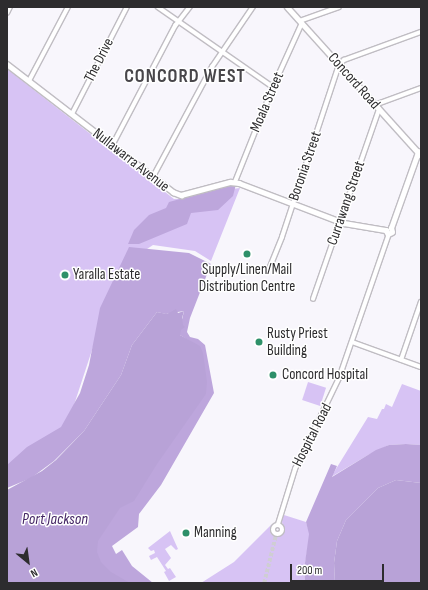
<!DOCTYPE html>
<style>
body{margin:0}
#map{position:relative;width:428px;height:590px;overflow:hidden;background:#f8f6fc;font-family:"Sofia Sans Condensed",sans-serif}
div>[style]{position:absolute}
.green>*{inset:0;background:#d7c3f4;transform-origin:0 0}
.forest>*{inset:0;background:#bda6dc}
.water>*{inset:0;background:#b8a2d7}
.minor-tunnel>*{height:3.5px;margin-top:-1.75px;transform-origin:0;background:repeating-linear-gradient(90deg,#cfced3 0 3.5px,transparent 0 5.5px)}
.roads{filter:drop-shadow(1px 0 #c0bdc3) drop-shadow(-1px 0 #c0bdc3) drop-shadow(0 1px #c0bdc3) drop-shadow(0 -1px #c0bdc3)}
.minor>*{height:3.5px;margin:-1.75px;padding:0 1.75px;transform-origin:1.75px;border-radius:1.75px;background:#fff}
.tertiary>*{height:4px;margin:-2px;padding:0 2px;transform-origin:2px;border-radius:2px;background:#fff}
.tertiary>.ring{margin:-2px;padding:0;box-sizing:content-box;background:none;border:4px solid #fff;border-radius:50%}
.secondary>*{height:4.5px;margin:-2.25px;padding:0 2.25px;transform-origin:2.25px;border-radius:2.25px;background:#fff}
.primary>*{height:5px;margin:-2.5px;padding:0 2.5px;transform-origin:2.5px;border-radius:2.5px;background:#fff}
.dots>*{width:11px;height:11px;translate:-50% -50%;box-sizing:border-box;border:2px solid #fff;border-radius:50%}
span{translate:-50% -50%;white-space:nowrap;text-align:center;line-height:1.15;-webkit-text-stroke:3px #fff;paint-order:stroke}
.street-label{font-size:15px;color:#2d2c2e}
.poi-label{font-size:15px;color:#2d2c2e}
.left{translate:0 -50%;text-align:left}
.water-label{font-size:16px;color:#432463;font-style:italic}
.district-label{font-size:19px;color:#48464a;font-weight:700;letter-spacing:1px}
.frame{position:absolute;inset:0;border:8px solid #2d2c2e;pointer-events:none}
.north{position:absolute;left:8px;top:542px;width:40px;height:40px;-webkit-text-stroke:3px #fff;paint-order:stroke;rotate:151deg;font-size:11px;font-weight:700;line-height:16px;text-align:center;color:#2d2c2e}
.north::after{content:'';display:block;margin:auto;width:14px;height:18px;background:#2d2c2e;clip-path:polygon(50% 0,100% 100%,50% 72%,0 100%)}
.scale{position:absolute;left:290px;top:564px;width:94px;height:18px;box-sizing:border-box;border:2px solid #2d2c2e;border-top:0;padding-left:5px;font-size:12px;line-height:14px;white-space:nowrap;color:#2d2c2e;-webkit-text-stroke:3px #fff;paint-order:stroke}
</style>
<div id="map">
<div class="green">
<i style="clip-path:polygon(7px 69px,174px 199px,200px 198px,224px 190px,240px 188px,211px 261px,195px 251px,153px 245px,141px 253px,112px 289px,72px 411px,60px 434px,7px 471px)"></i>
<i style="left:308px;top:382px;width:19px;height:19px;rotate:18deg"></i>
<i style="clip-path:polygon(402px 384px,421px 391px,421px 445px,406px 444px,389px 445px,368px 455px,331px 477px,368px 417px,377px 419px,382px 409px,384px 409px,386px 404px,392px 407px)"></i>
<i style="clip-path:polygon(284px 515px,306px 522px,310px 534px,304px 570px,305px 583px,201px 583px,234px 562px,272px 524px,270px 528px,271px 534px,277px 536px,282px 535px,284px 529px,281px 519px)"></i>
<i style="clip-path:polygon(170px 531px,178px 549px,176px 550px,171px 545px,165px 549px,171px 558px,165px 565px,168px 569px,170px 568px,176px 577px,169px 581px,164px 572px,166px 571px,157px 557px,151px 560px,149px 556px,155px 553px,154px 550px,151px 551px,148px 548px)"></i>
</div>
<div class="forest">
<i style="clip-path:polygon(236px 184px,233px 196px,218px 210px,191px 213px,187px 224px,139px 244px,128px 244px,134px 230px,149px 215px,166px 208px,169px 202px)"></i>
<i style="clip-path:polygon(129px 247px,189px 253px,211px 264px,190px 318px,187px 332px,190px 337px,198px 339px,205px 345px,214px 393px,161px 485px,139px 514px,138px 527px,112px 546px,116px 554px,122px 550px,132px 566px,153px 583px,120px 583px,95px 560px,96px 539px,191px 342px,180px 335px,180px 328px,184px 311px,166px 314px,157px 312px,132px 345px,121px 375px,84px 431px,54px 461px,31px 478px,7px 488px,7px 465px,27px 447px,61px 427px,80px 393px,89px 365px,100px 308px)"></i>
<i style="clip-path:polygon(406px 444px,421px 445px,421px 483px,396px 480px,378px 488px,346px 520px,337px 541px,334px 563px,335px 583px,305px 583px,304px 570px,309px 534px,306px 522px,331px 464px,337px 466px,332px 477px,376px 450px,389px 445px)"></i>
</div>
<div class="water">
<i style="clip-path:polygon(176px 309px,178px 313px,184px 311px,182px 318px,183px 325px,185px 327px,181px 330px,180px 335px,200px 346px,203px 353px,207px 382px,206px 394px,157px 464px,134px 501px,120px 508px,98px 541px,97px 552px,101px 562px,111px 572px,130px 583px,7px 583px,7px 490px,42px 471px,56px 460px,84px 431px,121px 375px,132px 345px,157px 312px,167px 314px)"></i>
<i style="clip-path:polygon(396px 480px,421px 483px,421px 583px,335px 583px,334px 563px,337px 541px,346px 520px,378px 488px)"></i>
</div>
<div class="minor-tunnel">
<i style="left:264px;top:583px;width:50px;rotate:-76.2deg"></i>
</div>
<div class="roads">
<div class="minor">
<i style="left:158px;top:7px;width:140px;rotate:34.8deg"></i>
<i style="left:7px;top:13px;width:7px;rotate:-63deg"></i>
<i style="left:300px;top:21px;width:41px;rotate:-19.7deg"></i>
<i style="left:29px;top:81px;width:84px;rotate:-62.2deg"></i>
<i style="left:375px;top:105px;width:49px;rotate:-20.3deg"></i>
<i style="left:72px;top:114px;width:120px;rotate:-62.8deg"></i>
<i style="left:112px;top:146px;width:136px;rotate:-62.3deg"></i>
<i style="left:175px;top:26px;width:24px;rotate:-52deg"></i>
<i style="left:153px;top:177px;width:125px;rotate:-61.8deg"></i>
<i style="left:212px;top:67px;width:73px;rotate:-55.7deg"></i>
<i style="left:235px;top:182px;width:102px;rotate:-68.2deg"></i>
<i style="left:273px;top:87px;width:70px;rotate:-65.6deg"></i>
<i style="left:270px;top:267px;width:32px;rotate:-68deg"></i>
<i style="left:282px;top:237px;width:181px;rotate:-71.7deg"></i>
<i style="left:339px;top:65px;width:7px;rotate:-45deg"></i>
<i style="left:344px;top:60px;width:82px;rotate:-20deg"></i>
<i style="left:313px;top:299px;width:201px;rotate:-70.8deg"></i>
<i style="left:352px;top:342px;width:73px;rotate:19.9deg"></i>
<i style="left:401px;top:360px;width:61px;rotate:-71deg"></i>
</div>
<div class="tertiary">
<i style="left:278px;top:524px;width:58px;rotate:-72.8deg"></i>
<i style="left:295px;top:469px;width:101px;rotate:-64.2deg"></i>
<i style="left:339px;top:378px;width:152px;rotate:-70.9deg"></i>
<i class="ring" style="left:272.5px;top:524.5px;width:5px;height:5px"></i>
</div>
<div class="secondary">
<i style="left:7px;top:64px;width:210px;rotate:37.6deg"></i>
<i style="left:173px;top:192px;width:9px;rotate:21deg"></i>
<i style="left:181px;top:195px;width:51px;rotate:-14.9deg"></i>
<i style="left:230px;top:182px;width:9px;rotate:6deg"></i>
<i style="left:239px;top:183px;width:112px;rotate:20.9deg"></i>
<i style="left:344px;top:223px;width:43px;rotate:9.5deg"></i>
<i style="left:386px;top:230px;width:4px;rotate:63deg"></i>
<i style="left:388px;top:234px;width:4px;rotate:-27deg"></i>
<i style="left:392px;top:232px;width:4px;rotate:-104deg"></i>
<i style="left:391px;top:228px;width:81px;rotate:-70.4deg"></i>
</div>
<div class="primary">
<i style="left:287px;top:7px;width:200px;rotate:48deg"></i>
</div>
</div>
<div class="dots">
<i style="left:247px;top:254px;background:#2e9069"></i>
<i style="left:65px;top:275px;background:#2e9069"></i>
<i style="left:259px;top:342px;background:#2e9069"></i>
<i style="left:273px;top:375px;background:#2e9069"></i>
<i style="left:186px;top:533px;background:#2e9069"></i>
</div>
<div class="street-label">
<span style="left:99px;top:60px;rotate:-63deg">The Drive</span>
<span style="left:354px;top:81px;rotate:48deg">Concord Road</span>
<span style="left:267px;top:102px;rotate:-67deg">Moala Street</span>
<span style="left:131px;top:160px;rotate:38deg">Nullawarra Avenue</span>
<span style="left:305px;top:166px;rotate:-71deg">Boronia Street</span>
<span style="left:346px;top:203px;rotate:-71deg">Currawang Street</span>
<span style="left:312px;top:435px;rotate:-63deg">Hospital Road</span>
</div>
<div class="poi-label">
<span style="left:247px;top:278px">Supply/Linen/Mail<br>Distribution Centre</span>
<span class="left" style="left:73px;top:275px">Yaralla Estate</span>
<span class="left" style="left:267px;top:342px">Rusty Priest<br>Building</span>
<span class="left" style="left:282px;top:375px">Concord Hospital</span>
<span class="left" style="left:194px;top:533px">Manning</span>
</div>
<div class="water-label">
<span style="left:55px;top:520px">Port Jackson</span>
</div>
<div class="district-label">
<span style="left:185px;top:77px">CONCORD WEST</span>
</div>
<div class="frame"></div>
<div class="north">N</div>
<div class="scale">200 m</div>
</div>
